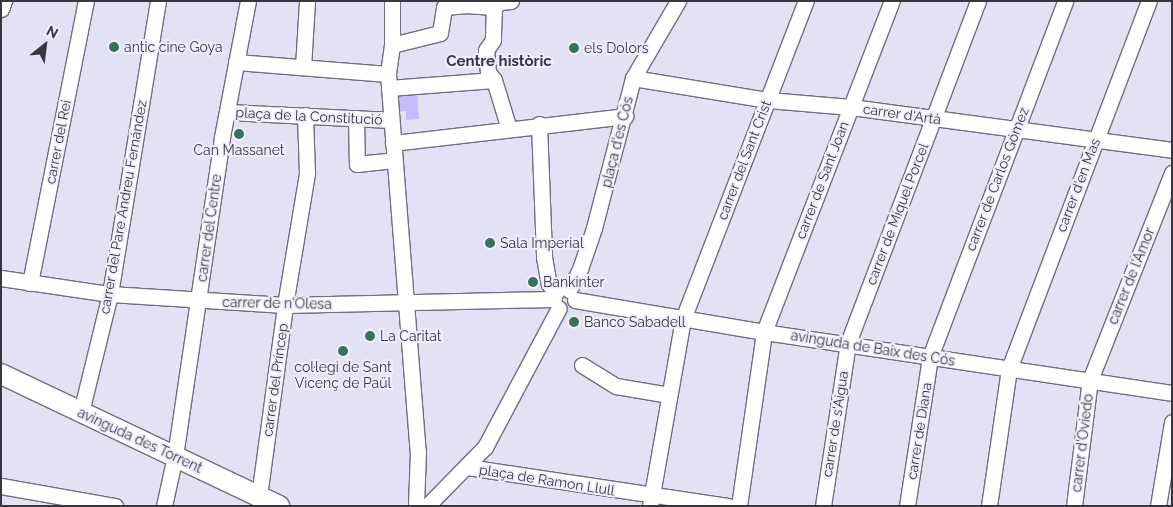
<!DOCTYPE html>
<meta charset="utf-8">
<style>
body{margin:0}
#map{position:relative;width:1173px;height:507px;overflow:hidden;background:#e3e1f4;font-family:Raleway,sans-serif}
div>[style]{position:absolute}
.green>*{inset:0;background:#c5bcfd}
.roads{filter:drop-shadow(1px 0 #706e80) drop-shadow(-1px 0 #706e80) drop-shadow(0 1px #706e80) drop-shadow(0 -1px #706e80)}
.street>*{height:15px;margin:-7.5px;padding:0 7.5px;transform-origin:7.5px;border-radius:7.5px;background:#fff}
.secondary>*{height:20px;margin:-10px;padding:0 10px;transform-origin:10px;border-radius:10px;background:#fff}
.dots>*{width:14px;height:14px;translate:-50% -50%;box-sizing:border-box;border:2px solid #f0eefe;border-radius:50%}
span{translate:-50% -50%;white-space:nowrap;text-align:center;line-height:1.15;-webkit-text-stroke:4px #f0eefe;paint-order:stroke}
.poi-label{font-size:14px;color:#37373e}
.left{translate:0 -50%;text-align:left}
.street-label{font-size:14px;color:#37373e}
.neighbourhood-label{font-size:15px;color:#373545;font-weight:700}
.frame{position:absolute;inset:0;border:2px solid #37373e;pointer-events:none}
.north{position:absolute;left:20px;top:20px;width:50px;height:50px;-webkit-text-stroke:4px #f0eefe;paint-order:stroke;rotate:29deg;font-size:14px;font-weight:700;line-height:20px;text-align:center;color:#37373e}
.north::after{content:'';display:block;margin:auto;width:18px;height:22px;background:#37373e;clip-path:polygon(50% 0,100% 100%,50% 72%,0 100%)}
</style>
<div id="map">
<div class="green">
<i style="clip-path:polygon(417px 91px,419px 119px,406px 120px,406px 111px,396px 112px,395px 97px,399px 92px)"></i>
</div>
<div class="roads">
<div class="street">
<i style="left:392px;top:1px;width:44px;rotate:90deg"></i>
<i style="left:392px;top:45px;width:29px;rotate:98deg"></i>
<i style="left:388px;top:74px;width:378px;rotate:85.5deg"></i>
<i style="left:418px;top:451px;width:55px;rotate:92.1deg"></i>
<i style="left:494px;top:7px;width:33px;rotate:92deg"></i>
<i style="left:493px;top:40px;width:12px;rotate:125deg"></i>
<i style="left:486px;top:50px;width:22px;rotate:85deg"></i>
<i style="left:488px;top:72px;width:10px;rotate:53deg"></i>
<i style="left:494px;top:80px;width:51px;rotate:73deg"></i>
<i style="left:494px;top:7px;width:8px;rotate:-40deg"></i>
<i style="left:500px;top:2px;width:11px;rotate:-5deg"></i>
<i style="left:1px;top:9px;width:9px;rotate:-69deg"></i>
<i style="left:392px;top:45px;width:49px;rotate:-14deg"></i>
<i style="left:440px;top:33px;width:26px;rotate:-81deg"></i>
<i style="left:444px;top:7px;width:21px;rotate:-5deg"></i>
<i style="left:465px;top:5px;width:29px;rotate:4deg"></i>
<i style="left:236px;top:62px;width:152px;rotate:4.5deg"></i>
<i style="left:303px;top:67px;width:66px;rotate:-86.5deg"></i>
<i style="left:633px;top:78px;width:137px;rotate:9.3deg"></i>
<i style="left:768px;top:100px;width:83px;rotate:4.8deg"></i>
<i style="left:851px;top:107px;width:324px;rotate:7.6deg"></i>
<i style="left:389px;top:88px;width:105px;rotate:-4.4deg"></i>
<i style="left:228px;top:112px;width:163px;rotate:2.8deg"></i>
<i style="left:356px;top:118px;width:46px;rotate:88.8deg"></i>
<i style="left:357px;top:164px;width:37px;rotate:-6deg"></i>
<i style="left:539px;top:124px;width:133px;rotate:87.8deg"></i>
<i style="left:544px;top:257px;width:27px;rotate:80deg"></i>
<i style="left:549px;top:284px;width:11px;rotate:49deg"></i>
<i style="left:393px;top:143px;width:234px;rotate:-6.6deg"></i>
<i style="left:1px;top:278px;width:110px;rotate:8.4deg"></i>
<i style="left:110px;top:294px;width:175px;rotate:3.6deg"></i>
<i style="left:285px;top:305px;width:269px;rotate:-1.3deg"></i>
<i style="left:30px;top:283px;width:288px;rotate:-78.8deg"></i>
<i style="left:569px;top:290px;width:24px;rotate:-62deg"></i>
<i style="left:580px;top:269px;width:43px;rotate:-71.1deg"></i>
<i style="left:594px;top:228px;width:155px;rotate:-75.4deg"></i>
<i style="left:633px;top:78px;width:89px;rotate:-59.7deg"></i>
<i style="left:575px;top:300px;width:192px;rotate:9.6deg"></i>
<i style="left:764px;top:332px;width:413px;rotate:8.5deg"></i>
<i style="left:582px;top:365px;width:40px;rotate:32deg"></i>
<i style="left:616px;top:386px;width:54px;rotate:9.6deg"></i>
<i style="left:81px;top:412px;width:122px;rotate:-76.2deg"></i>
<i style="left:110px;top:294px;width:297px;rotate:-80.7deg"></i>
<i style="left:467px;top:467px;width:265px;rotate:8.5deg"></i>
<i style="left:1px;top:486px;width:116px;rotate:10deg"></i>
<i style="left:259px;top:496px;width:193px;rotate:-82.2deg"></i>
<i style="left:285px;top:305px;width:134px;rotate:-80.5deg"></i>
<i style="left:307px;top:173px;width:58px;rotate:-92deg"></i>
<i style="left:164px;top:506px;width:51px;rotate:-77.6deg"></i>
<i style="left:175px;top:456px;width:322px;rotate:-81.6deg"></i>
<i style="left:222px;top:137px;width:138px;rotate:-79.2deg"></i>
<i style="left:427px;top:506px;width:83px;rotate:-45.5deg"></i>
<i style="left:485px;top:447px;width:157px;rotate:-62deg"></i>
<i style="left:650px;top:506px;width:190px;rotate:-80deg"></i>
<i style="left:683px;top:319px;width:341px;rotate:-68.9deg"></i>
<i style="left:739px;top:506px;width:176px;rotate:-81.8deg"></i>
<i style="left:764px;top:332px;width:355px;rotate:-68.9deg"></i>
<i style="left:823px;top:506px;width:165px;rotate:-81.3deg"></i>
<i style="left:848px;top:343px;width:366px;rotate:-69.2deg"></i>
<i style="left:907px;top:506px;width:151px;rotate:-81.2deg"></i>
<i style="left:930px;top:357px;width:381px;rotate:-69.2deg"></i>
<i style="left:989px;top:506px;width:138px;rotate:-81.7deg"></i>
<i style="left:1009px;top:369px;width:394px;rotate:-69.2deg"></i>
<i style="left:1074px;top:506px;width:127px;rotate:-82.8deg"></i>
<i style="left:1090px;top:380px;width:223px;rotate:-68.4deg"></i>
<i style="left:1158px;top:506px;width:85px;rotate:-80.5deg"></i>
</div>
<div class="secondary">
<i style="left:1px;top:374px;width:308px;rotate:25.4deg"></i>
</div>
</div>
<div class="dots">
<i style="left:114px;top:47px;background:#39725a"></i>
<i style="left:574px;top:48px;background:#39725a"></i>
<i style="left:239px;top:134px;background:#39725a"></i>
<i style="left:490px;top:243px;background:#39725a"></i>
<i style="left:533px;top:282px;background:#39725a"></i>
<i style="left:574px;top:322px;background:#39725a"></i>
<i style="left:370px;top:336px;background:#39725a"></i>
<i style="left:343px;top:351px;background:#39725a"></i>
</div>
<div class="poi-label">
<span class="left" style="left:124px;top:47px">antic cine Goya</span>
<span class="left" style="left:584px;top:48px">els Dolors</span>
<span style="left:239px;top:150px">Can Massanet</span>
<span class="left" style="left:500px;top:243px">Sala Imperial</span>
<span class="left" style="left:543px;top:282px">Bankinter</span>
<span class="left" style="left:584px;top:322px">Banco Sabadell</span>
<span class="left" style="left:380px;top:336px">La Caritat</span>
<span style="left:343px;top:375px">col·legi de Sant<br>Vicenç de Paül</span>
</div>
<div class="street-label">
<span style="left:902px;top:114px;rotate:8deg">carrer d'Artà</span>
<span style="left:309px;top:116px;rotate:3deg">plaça de la Constitució</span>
<span style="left:58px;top:142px;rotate:-79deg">carrer del Rei</span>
<span style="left:617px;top:142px;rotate:-76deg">plaça d'es Cós</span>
<span style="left:744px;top:160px;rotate:-69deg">carrer del Sant Crist</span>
<span style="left:997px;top:179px;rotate:-69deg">carrer de Carlos Gómez</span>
<span style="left:822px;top:180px;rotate:-69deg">carrer de Sant Joan</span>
<span style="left:1078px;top:185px;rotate:-69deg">carrer d'en Mas</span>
<span style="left:123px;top:207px;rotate:-80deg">carrer del Pare Andreu Fernández</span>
<span style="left:897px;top:214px;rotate:-69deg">carrer de Miquel Porcel</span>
<span style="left:209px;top:228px;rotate:-82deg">carrer del Centre</span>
<span style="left:1131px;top:276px;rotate:-68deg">carrer de l'Amor</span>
<span style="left:277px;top:303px;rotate:1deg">carrer de n'Olesa</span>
<span style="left:873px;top:348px;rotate:9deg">avinguda de Baix des Cós</span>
<span style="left:275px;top:380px;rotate:-82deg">carrer del Príncep</span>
<span style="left:835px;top:424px;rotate:-81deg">carrer de s'Aigua</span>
<span style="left:919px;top:431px;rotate:-81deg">carrer de Diana</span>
<span style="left:140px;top:440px;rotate:25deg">avinguda des Torrent</span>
<span style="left:1082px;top:443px;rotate:-83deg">carrer d'Oviedo</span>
<span style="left:547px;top:480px;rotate:9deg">plaça de Ramon Llull</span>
</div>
<div class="neighbourhood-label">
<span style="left:499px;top:62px">Centre històric</span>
</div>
<div class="frame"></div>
<div class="north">N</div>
</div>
